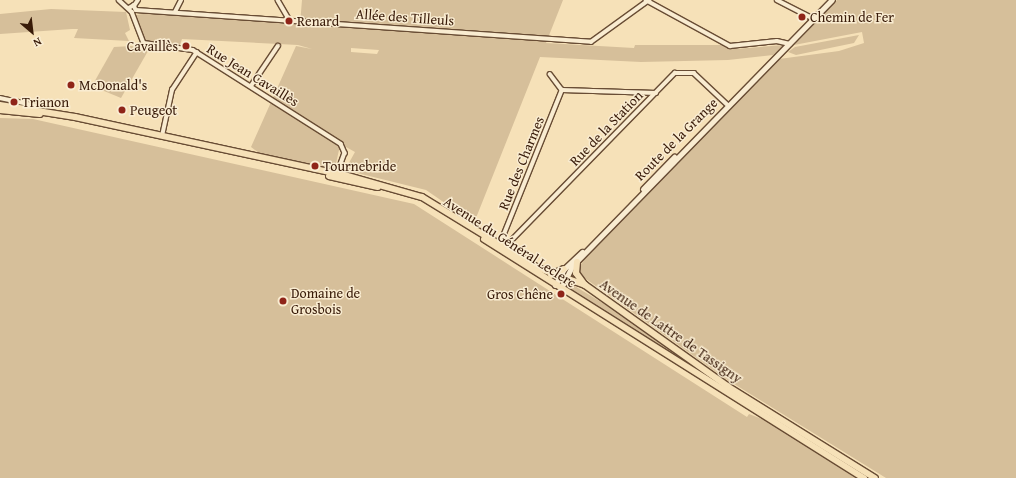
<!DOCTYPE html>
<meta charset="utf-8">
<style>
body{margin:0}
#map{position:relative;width:1016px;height:478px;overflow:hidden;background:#f6e1b8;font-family:"Gentium Book Plus",serif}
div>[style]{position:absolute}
.green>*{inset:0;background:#d6bf9a}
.roads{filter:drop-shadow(1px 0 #684c34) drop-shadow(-1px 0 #684c34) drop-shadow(0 1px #684c34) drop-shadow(0 -1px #684c34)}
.street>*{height:3.5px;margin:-1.75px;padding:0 1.75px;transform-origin:1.75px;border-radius:1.75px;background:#f9ecd1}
.secondary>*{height:5px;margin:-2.5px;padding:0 2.5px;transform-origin:2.5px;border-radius:2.5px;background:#f9ecd1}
.primary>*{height:6px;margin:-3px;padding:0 3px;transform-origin:3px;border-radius:3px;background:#f6e1b8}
.dots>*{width:11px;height:11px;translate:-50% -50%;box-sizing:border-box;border:2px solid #f9ecd1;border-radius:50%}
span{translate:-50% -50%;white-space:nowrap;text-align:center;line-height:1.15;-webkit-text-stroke:3px #f9ecd1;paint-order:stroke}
.street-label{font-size:14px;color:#381a08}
.poi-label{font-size:14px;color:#381a08}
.left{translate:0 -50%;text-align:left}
.right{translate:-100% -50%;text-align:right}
.north{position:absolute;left:12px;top:12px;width:40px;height:40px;-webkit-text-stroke:3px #f9ecd1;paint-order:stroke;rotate:152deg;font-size:11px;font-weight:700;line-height:16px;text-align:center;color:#381a08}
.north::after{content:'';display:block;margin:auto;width:14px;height:18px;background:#381a08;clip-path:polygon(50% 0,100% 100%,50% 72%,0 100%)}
</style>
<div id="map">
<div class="green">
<i style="clip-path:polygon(evenodd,302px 0,563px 0,546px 43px,634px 48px,635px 45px,726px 45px,735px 49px,784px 45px,773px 55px,728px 60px,641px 62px,540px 57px,474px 223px,426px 190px,345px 170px,355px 152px,346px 147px,339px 150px,335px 168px,262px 155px,251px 147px,296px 46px,312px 49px,298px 45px,182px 39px,180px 45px,153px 44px,143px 40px,135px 15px,152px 13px,300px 24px,302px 0,351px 48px,379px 50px,377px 54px,351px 52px,351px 48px)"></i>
<i style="clip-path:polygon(837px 0,1016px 0,1016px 478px,886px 478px,726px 379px,579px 274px,578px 268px,598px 243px,779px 59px,839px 51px,864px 43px,862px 32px,794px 45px)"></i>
<i style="clip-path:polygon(51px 9px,126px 12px,130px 30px,125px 33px,129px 41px,74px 38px,78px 29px,72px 29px,0 34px,0 14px)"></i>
<i style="clip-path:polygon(859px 35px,854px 43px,796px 55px,788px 52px,795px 47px)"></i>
<i style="clip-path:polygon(132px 46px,148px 51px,121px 98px,92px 86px,114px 47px)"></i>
<i style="clip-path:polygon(0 118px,33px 119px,414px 204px,747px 417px,749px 414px,765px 420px,856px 478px,0 478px)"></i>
<i style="clip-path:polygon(568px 282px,657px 336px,732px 392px,565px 289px)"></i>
</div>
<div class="roads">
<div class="street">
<i style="left:119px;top:0;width:18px;rotate:43deg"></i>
<i style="left:132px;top:12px;width:33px;rotate:69deg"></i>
<i style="left:144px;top:43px;width:49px;rotate:8.1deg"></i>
<i style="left:193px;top:50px;width:175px;rotate:32.4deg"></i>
<i style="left:341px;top:144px;width:10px;rotate:66deg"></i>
<i style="left:345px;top:153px;width:23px;rotate:110deg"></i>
<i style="left:278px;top:0;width:22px;rotate:60deg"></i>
<i style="left:646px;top:0;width:96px;rotate:28.7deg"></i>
<i style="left:730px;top:46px;width:47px;rotate:-6.1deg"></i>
<i style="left:777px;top:41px;width:13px;rotate:13deg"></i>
<i style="left:777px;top:0;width:42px;rotate:27.2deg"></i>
<i style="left:134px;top:6px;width:7px;rotate:-56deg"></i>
<i style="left:129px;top:8px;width:6px;rotate:-31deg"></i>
<i style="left:134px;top:5px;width:5px;rotate:68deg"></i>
<i style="left:136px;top:10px;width:456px;rotate:4deg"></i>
<i style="left:591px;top:42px;width:72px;rotate:-35.9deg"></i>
<i style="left:175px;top:12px;width:13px;rotate:-63deg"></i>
<i style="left:550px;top:74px;width:20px;rotate:53deg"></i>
<i style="left:251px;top:86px;width:48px;rotate:-56deg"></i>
<i style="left:562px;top:90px;width:94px;rotate:1.8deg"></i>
<i style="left:0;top:98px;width:35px;rotate:12deg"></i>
<i style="left:162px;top:136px;width:47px;rotate:-77.7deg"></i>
<i style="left:172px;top:90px;width:45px;rotate:-56.7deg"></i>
<i style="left:500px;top:244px;width:166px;rotate:-68.1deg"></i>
<i style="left:505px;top:247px;width:243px;rotate:-45.7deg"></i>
<i style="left:675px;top:73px;width:19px"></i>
<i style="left:694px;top:73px;width:48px;rotate:43.3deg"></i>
</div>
<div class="secondary">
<i style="left:643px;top:189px;width:45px;rotate:-45.9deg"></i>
<i style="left:555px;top:285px;width:18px;rotate:-61deg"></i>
<i style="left:564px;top:269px;width:25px;rotate:-43deg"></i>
<i style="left:561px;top:288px;width:25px;rotate:-63deg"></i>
<i style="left:572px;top:266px;width:372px;rotate:-45.7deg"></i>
</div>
<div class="primary">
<i style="left:0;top:105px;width:76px;rotate:9.1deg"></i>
<i style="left:75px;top:117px;width:275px;rotate:12.2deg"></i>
<i style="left:344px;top:175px;width:81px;rotate:15.8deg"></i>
<i style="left:422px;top:197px;width:136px;rotate:31.5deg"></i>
<i style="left:538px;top:268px;width:50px;rotate:19.9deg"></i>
<i style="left:585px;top:285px;width:174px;rotate:35.4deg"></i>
<i style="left:727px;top:386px;width:174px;rotate:31.9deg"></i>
<i style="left:0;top:110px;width:40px;rotate:5.7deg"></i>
<i style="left:329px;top:176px;width:50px;rotate:12.7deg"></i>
<i style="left:484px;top:239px;width:449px;rotate:32.2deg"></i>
<i style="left:577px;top:262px;width:11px;rotate:95deg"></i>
<i style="left:576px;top:273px;width:14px;rotate:54deg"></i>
<i style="left:551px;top:275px;width:14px;rotate:-25deg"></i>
</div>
</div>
<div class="dots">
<i style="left:802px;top:17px;background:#8f2418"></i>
<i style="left:289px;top:21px;background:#8f2418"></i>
<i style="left:186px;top:46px;background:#8f2418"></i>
<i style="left:71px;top:85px;background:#8f2418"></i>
<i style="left:14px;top:102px;background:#8f2418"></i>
<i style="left:122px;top:110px;background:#8f2418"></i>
<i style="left:315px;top:166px;background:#8f2418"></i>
<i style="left:561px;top:294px;background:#8f2418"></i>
<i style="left:283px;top:301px;background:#8f2418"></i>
</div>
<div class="street-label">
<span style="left:405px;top:17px;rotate:4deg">Allée des Tilleuls</span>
<span style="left:253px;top:75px;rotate:32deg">Rue Jean Cavaillès</span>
<span style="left:606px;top:128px;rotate:-46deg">Rue de la Station</span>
<span style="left:676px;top:139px;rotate:-45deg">Route de la Grange</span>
<span style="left:521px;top:163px;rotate:-68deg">Rue des Charmes</span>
<span style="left:510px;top:242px;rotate:33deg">Avenue du Général Leclerc</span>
<span style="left:671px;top:331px;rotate:35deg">Avenue de Lattre de Tassigny</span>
</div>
<div class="poi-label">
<span class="left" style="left:810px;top:17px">Chemin de Fer</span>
<span class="left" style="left:297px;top:21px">Renard</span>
<span class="right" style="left:178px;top:46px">Cavaillès</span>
<span class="left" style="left:79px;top:85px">McDonald's</span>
<span class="left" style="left:22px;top:102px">Trianon</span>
<span class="left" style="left:130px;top:110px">Peugeot</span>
<span class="left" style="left:323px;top:166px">Tournebride</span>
<span class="left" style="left:291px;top:301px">Domaine de<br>Grosbois</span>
<span class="right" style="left:553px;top:294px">Gros Chêne</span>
</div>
<div class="north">N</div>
</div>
